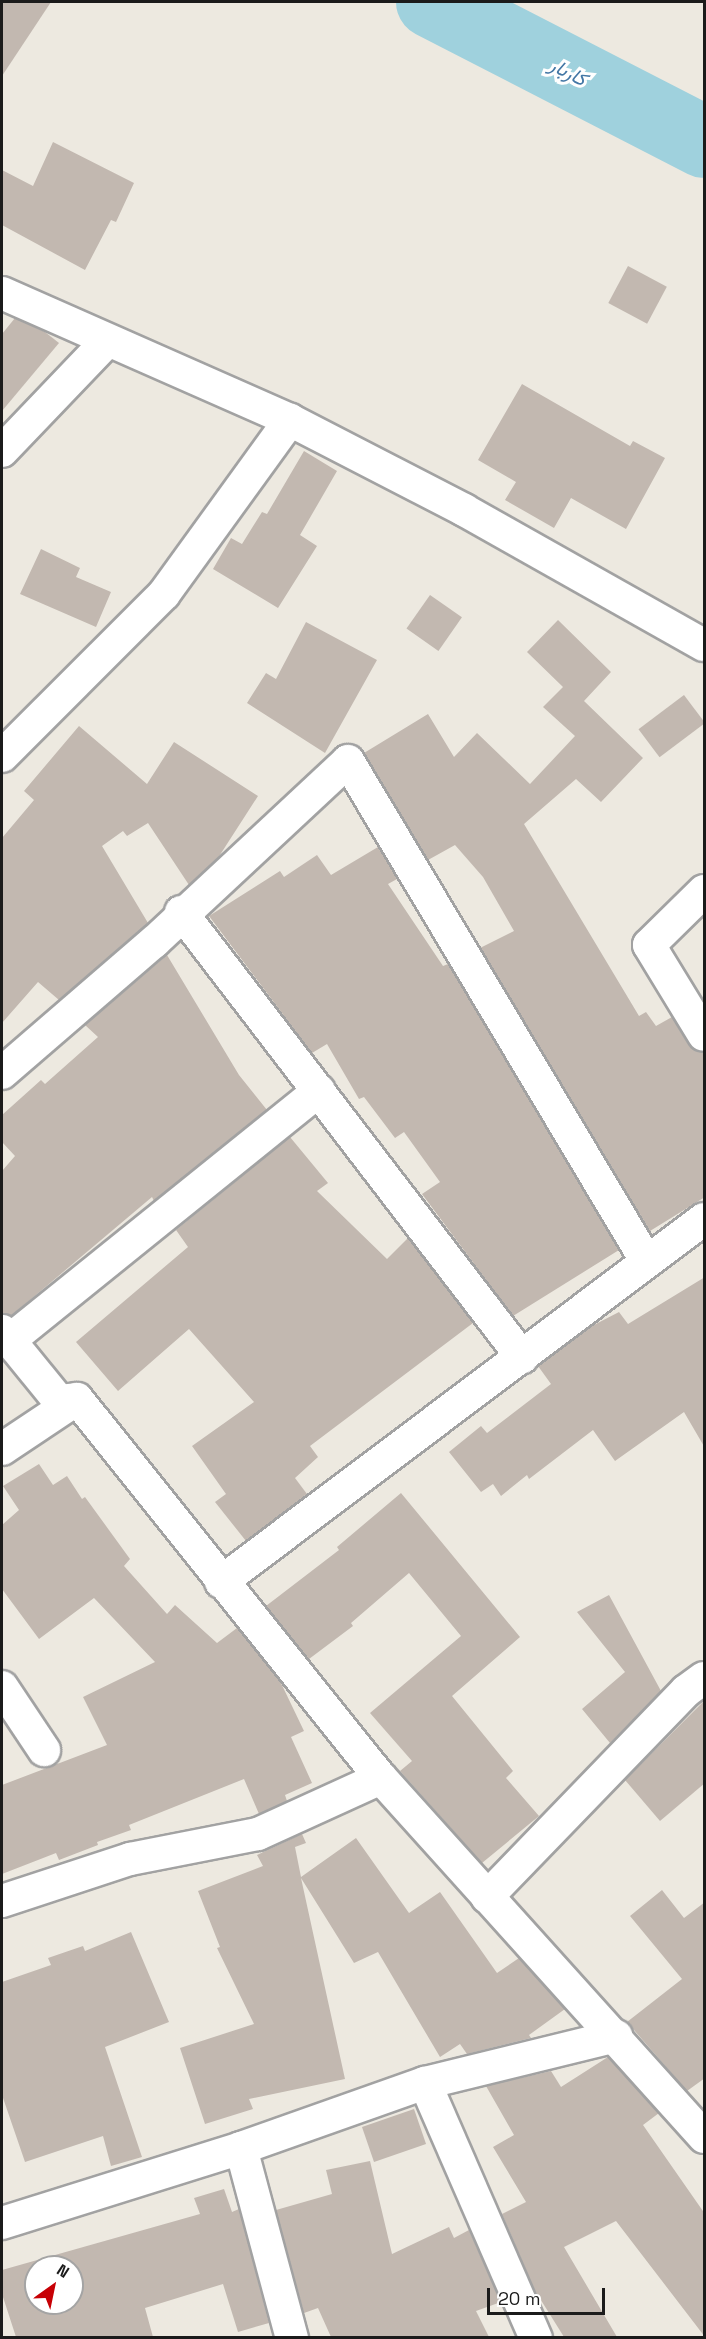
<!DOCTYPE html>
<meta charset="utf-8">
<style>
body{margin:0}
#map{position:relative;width:706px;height:2339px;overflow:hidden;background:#ede9e0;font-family:"Space Grotesk",Vazirmatn,sans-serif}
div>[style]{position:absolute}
.river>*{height:72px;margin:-36px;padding:0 36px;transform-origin:36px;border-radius:36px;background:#9fd1dd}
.building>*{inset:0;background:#c2b8b0;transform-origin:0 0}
.roads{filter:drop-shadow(2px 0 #a2a2a2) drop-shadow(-2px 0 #a2a2a2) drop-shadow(0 2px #a2a2a2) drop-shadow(0 -2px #a2a2a2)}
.street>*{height:32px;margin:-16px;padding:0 16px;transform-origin:16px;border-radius:16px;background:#fff}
span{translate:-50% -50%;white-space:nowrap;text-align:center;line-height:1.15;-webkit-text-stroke:6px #fff;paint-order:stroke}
.water-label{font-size:20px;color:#4377a5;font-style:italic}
.frame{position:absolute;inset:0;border:3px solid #1b1b1b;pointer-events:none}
.north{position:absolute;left:24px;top:2255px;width:60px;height:60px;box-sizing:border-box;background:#fff;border:2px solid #a4a4a4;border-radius:50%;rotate:33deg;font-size:16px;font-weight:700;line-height:24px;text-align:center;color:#1b1b1b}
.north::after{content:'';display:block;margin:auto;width:21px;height:27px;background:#c70005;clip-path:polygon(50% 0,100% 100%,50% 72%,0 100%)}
.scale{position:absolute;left:487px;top:2288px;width:118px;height:27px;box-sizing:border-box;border:3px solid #1b1b1b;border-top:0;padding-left:8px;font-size:18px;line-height:21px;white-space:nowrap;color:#1b1b1b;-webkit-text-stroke:4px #fff;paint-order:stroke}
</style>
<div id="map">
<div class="river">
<i style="left:432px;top:2px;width:306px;rotate:27.2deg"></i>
</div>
<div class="building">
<i style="clip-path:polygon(2px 2px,51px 2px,2px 76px)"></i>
<i style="clip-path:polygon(53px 142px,134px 183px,116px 222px,111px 220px,85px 270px,2px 225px,2px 170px,33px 186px)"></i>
<i style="left:628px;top:266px;width:44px;height:42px;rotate:28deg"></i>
<i style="clip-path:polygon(15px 318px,45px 332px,59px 343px,2px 411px,2px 334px)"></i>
<i style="clip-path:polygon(522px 384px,630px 446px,633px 441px,665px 458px,626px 529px,571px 498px,554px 528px,505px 500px,516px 482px,478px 460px)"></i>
<i style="clip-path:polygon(304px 451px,337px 471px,300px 535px,317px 546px,278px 608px,213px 569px,231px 538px,242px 544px,262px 512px,267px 514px)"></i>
<i style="clip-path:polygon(41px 549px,80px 568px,76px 577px,111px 592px,96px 627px,20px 594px)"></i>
<i style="left:430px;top:595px;width:39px;height:41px;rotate:35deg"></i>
<i style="clip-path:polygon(558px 620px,611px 672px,584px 701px,643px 758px,601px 802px,576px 779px,524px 824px,639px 1016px,646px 1012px,656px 1026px,672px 1017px,689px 1045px,705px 1053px,705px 1197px,650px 1231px,480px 948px,514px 931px,483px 877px,455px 845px,428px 860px,364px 753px,428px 714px,454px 757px,477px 733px,530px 784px,575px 736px,543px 707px,563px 687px,527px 652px)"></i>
<i style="clip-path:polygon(306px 622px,377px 660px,325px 753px,247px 703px,266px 673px,276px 679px)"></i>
<i style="left:684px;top:695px;width:35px;height:57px;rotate:53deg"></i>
<i style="clip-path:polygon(79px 726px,147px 784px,174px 742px,258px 796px,218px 858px,189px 885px,148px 823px,127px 836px,123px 831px,102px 846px,148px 923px,59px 1000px,38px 982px,2px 1023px,2px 838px,34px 800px,24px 791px)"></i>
<i style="clip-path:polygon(378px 847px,397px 879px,388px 884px,443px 966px,448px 964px,619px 1250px,513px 1316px,422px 1194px,440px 1182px,404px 1132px,395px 1138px,364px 1097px,359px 1099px,327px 1044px,312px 1053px,209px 916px,280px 871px,284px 877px,317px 855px,331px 875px)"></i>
<i style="clip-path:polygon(167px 955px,239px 1075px,267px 1110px,154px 1201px,152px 1197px,11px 1316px,2px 1313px,2px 1171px,15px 1156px,2px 1142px,2px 1115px,41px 1080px,45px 1084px,98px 1037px,85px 1025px)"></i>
<i style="clip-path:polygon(290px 1137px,328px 1183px,317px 1191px,387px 1259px,408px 1238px,473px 1323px,310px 1446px,318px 1457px,295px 1478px,307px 1494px,246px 1541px,215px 1502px,226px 1494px,192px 1446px,254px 1402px,189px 1329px,118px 1391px,76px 1342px,188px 1247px,176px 1230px)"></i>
<i style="clip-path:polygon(705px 1277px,705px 1448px,684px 1412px,615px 1461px,593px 1430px,529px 1479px,527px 1475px,501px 1496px,493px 1484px,481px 1492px,449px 1452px,481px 1426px,487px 1433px,551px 1384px,538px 1366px,590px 1327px,619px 1312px,628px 1324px)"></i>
<i style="clip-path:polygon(39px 1464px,53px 1485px,67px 1476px,82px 1499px,85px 1497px,130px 1559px,124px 1566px,167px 1614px,175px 1605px,217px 1643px,237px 1628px,280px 1681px,304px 1731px,291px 1737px,312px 1783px,285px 1795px,287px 1801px,259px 1814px,244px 1779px,129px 1825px,131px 1830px,97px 1842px,98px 1845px,59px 1860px,56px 1853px,2px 1874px,2px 1785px,107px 1745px,83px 1697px,155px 1662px,94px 1598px,39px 1639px,2px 1589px,2px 1525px,19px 1510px,3px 1486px)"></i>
<i style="clip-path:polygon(401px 1493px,520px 1637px,452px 1696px,513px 1771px,506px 1778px,539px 1816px,482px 1863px,400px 1771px,412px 1761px,370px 1713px,461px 1636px,409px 1573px,351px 1623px,353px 1626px,309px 1659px,266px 1606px,339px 1550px,337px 1547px)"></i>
<i style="clip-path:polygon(609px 1595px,661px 1691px,610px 1743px,582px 1709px,625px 1672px,577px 1612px)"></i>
<i style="clip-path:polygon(705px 1700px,705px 1783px,660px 1821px,625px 1780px)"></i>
<i style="clip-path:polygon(302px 1834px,306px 1843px,295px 1847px,301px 1877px,356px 1838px,409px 1913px,440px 1892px,497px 1973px,519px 1958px,565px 2009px,529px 2035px,531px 2038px,467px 2054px,460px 2044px,440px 2057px,378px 1952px,354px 1963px,301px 1878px,345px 2079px,249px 2099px,253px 2109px,205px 2124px,180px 2048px,254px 2024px,217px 1948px,220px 1947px,198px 1891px,263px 1866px,257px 1855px)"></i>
<i style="clip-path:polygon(662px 1890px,684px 1918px,705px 1902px,705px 2078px,687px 2091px,627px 2022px,682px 1979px,630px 1916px)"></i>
<i style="clip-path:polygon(131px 1932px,169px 2022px,105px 2047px,142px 2157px,111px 2166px,103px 2136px,25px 2162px,2px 2095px,2px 1982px,51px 1965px,48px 1958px,83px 1946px,85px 1951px)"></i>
<i style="clip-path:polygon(608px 2057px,659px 2113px,643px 2125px,705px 2214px,705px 2337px,616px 2221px,564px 2247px,617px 2337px,564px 2337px,534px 2289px,502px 2214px,526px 2202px,493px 2147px,514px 2135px,486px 2086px,551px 2071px,561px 2087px)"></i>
<i style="left:414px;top:2109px;width:37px;height:55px;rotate:71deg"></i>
<i style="clip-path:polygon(370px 2161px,392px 2254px,449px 2227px,454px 2238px,469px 2230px,501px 2302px,476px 2311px,489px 2337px,331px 2337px,318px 2308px,304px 2313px,276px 2210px,332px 2194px,326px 2170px)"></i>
<i style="clip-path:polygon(evenodd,224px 2189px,232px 2212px,239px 2209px,269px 2323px,238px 2332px,223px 2284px,145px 2308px,153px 2337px,16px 2337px,2px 2294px,2px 2270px,200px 2214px,194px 2198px,224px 2189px,36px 2267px,72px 2267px,72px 2303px,36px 2303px,36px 2267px)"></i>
</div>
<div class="roads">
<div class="street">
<i style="left:2px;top:293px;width:315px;rotate:23.8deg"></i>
<i style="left:290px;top:420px;width:196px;rotate:27.3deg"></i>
<i style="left:464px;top:510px;width:275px;rotate:29.4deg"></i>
<i style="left:2px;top:451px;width:152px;rotate:-46.3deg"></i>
<i style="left:2px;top:756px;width:229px;rotate:-45deg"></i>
<i style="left:164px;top:594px;width:215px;rotate:-54.1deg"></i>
<i style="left:704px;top:891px;width:77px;rotate:135.5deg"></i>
<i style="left:649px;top:945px;width:105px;rotate:58.6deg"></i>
<i style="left:181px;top:912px;width:561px;rotate:52.54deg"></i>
<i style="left:2px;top:1073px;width:201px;rotate:-40.8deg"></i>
<i style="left:154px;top:942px;width:265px;rotate:-43deg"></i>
<i style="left:348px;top:761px;width:583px;rotate:59.17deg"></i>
<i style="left:2px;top:1331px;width:90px;rotate:50.8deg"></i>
<i style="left:59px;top:1401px;width:18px;rotate:-6deg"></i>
<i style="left:77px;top:1399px;width:486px;rotate:51.3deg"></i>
<i style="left:381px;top:1778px;width:483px;rotate:48deg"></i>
<i style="left:10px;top:1340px;width:397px;rotate:-38.9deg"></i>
<i style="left:2px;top:1449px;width:90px;rotate:-33.7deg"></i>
<i style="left:221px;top:1582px;width:604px;rotate:-36.93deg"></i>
<i style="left:2px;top:1687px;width:76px;rotate:56.3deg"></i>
<i style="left:487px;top:1897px;width:286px;rotate:-46deg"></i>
<i style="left:686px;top:1691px;width:22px;rotate:-36deg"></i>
<i style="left:2px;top:1901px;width:135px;rotate:-18.2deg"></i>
<i style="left:130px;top:1859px;width:130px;rotate:-11.1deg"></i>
<i style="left:258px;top:1834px;width:135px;rotate:-24.5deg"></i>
<i style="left:425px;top:2083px;width:278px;rotate:66.5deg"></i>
<i style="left:241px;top:2148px;width:197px;rotate:75deg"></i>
<i style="left:2px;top:2223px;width:250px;rotate:-17.4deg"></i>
<i style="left:241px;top:2148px;width:195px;rotate:-19.5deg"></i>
<i style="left:425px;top:2083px;width:197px;rotate:-13.8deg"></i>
</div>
</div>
<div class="water-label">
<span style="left:568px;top:72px;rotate:27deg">کاربار</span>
</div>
<div class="frame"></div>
<div class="north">N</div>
<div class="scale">20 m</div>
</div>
